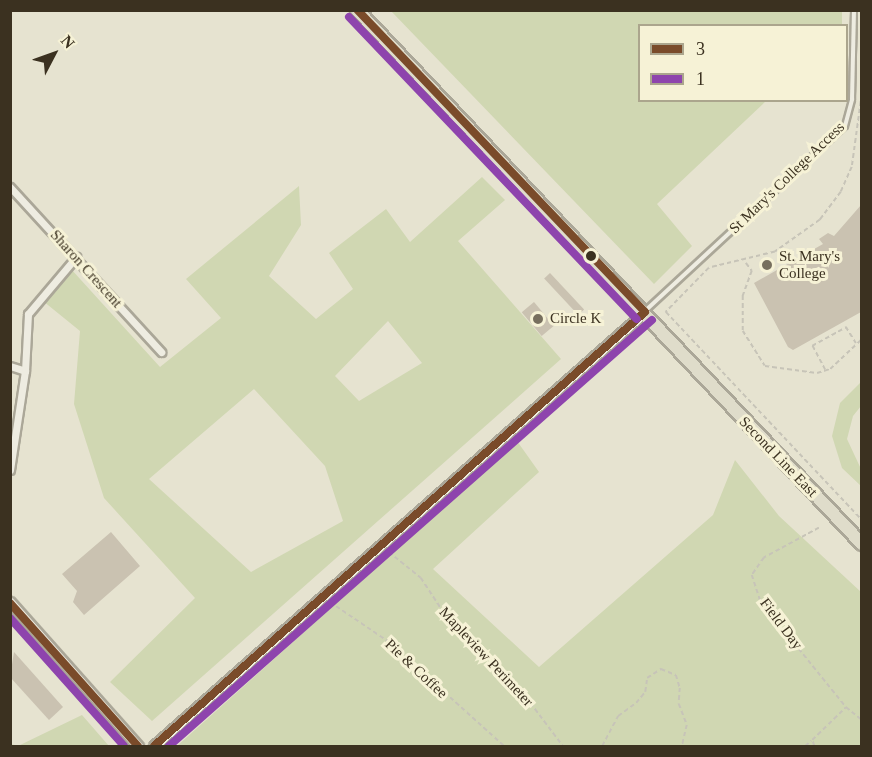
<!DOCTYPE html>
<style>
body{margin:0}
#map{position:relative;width:872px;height:757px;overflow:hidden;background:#e6e3d0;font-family:"Times New Roman",serif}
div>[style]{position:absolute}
.green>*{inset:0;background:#d0d7b2}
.building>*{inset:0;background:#cac2b1;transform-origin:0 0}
.path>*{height:1.5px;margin-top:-0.75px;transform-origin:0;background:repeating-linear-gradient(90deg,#c7c4b8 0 4.5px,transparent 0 7.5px)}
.roads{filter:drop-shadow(2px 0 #aba798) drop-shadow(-2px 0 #aba798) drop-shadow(0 2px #aba798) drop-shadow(0 -2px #aba798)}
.service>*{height:4px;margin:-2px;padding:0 2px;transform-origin:2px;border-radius:2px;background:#eeece1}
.minor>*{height:7px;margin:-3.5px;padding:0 3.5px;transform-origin:3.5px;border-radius:3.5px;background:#eeece1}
.tertiary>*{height:9px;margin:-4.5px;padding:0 4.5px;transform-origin:4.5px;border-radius:4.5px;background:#eeece1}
.trunk>*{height:12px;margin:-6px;padding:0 6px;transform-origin:6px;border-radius:6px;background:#dfdcca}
.bus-1>*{height:8px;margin:-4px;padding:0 4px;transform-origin:4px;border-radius:4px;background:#7a4b2a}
.bus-2>*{height:8px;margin:-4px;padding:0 4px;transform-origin:4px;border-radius:4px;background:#8e44ad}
.dots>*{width:16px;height:16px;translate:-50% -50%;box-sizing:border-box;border:3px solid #f6f2d6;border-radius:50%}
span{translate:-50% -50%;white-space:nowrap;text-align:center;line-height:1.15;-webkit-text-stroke:6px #f6f2d6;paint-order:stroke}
.street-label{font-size:15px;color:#3b3120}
.poi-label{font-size:15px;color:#3b3120}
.left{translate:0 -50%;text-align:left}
.frame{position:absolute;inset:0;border:12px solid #3b3120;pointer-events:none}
.legend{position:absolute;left:638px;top:24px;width:210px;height:78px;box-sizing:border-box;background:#f6f2d6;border:2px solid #aba58d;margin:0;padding:8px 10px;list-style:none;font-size:18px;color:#3b3120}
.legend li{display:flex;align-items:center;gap:12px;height:30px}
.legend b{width:30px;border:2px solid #aba58d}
.north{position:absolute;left:24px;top:24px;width:60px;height:60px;-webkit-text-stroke:4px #f6f2d6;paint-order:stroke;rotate:49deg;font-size:16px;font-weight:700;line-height:24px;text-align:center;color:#3b3120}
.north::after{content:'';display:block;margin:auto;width:21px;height:27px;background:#3b3120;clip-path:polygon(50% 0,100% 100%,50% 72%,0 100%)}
</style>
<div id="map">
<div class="green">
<i style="clip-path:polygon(842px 11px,842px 25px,640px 26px,640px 100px,766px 101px,657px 204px,692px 246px,654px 284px,391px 11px)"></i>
<i style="clip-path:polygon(evenodd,482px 177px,505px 200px,458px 241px,561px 359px,152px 721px,110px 682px,195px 598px,104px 498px,74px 404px,80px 331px,43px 301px,71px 269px,160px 367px,221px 318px,186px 279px,299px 186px,301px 225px,269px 276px,316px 319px,353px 289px,329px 253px,386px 209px,410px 242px,482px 177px,388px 321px,422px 363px,359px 401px,335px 376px,388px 321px,482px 177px,254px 389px,325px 466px,343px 521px,251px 572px,149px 479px,254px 389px)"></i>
<i style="clip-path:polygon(861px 382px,861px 406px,853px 416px,847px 439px,861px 469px,861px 486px,842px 468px,832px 436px,840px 403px)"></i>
<i style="clip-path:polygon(517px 441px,539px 472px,433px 569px,539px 667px,713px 515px,735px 460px,779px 516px,861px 592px,861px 746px,177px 746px)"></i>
<i style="clip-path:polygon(82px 715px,109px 746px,11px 746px,11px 744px,18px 746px)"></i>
</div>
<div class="building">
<i style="clip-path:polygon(861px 205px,861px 312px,793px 350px,788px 347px,754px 283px,823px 244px,819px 239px,828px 233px,834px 236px)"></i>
<i style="left:550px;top:273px;width:50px;height:8px;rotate:47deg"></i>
<i style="left:534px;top:302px;width:31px;height:16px;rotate:50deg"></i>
<i style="clip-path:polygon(111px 532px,140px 566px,84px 615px,73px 602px,77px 591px,62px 574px)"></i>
<i style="clip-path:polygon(14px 652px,63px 707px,49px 720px,10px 677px)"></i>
</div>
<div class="path">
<i style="left:862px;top:94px;width:74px;rotate:97.8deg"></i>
<i style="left:852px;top:167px;width:27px;rotate:114deg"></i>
<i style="left:841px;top:192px;width:35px;rotate:127deg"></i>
<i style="left:820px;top:220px;width:55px;rotate:144.6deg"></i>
<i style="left:775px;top:252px;width:68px;rotate:166.4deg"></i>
<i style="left:709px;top:268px;width:62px;rotate:134.3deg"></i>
<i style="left:666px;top:312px;width:286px;rotate:46.7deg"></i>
<i style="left:746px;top:263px;width:10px;rotate:53deg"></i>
<i style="left:752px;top:271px;width:27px;rotate:110deg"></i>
<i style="left:743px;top:296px;width:35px;rotate:90deg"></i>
<i style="left:743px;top:331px;width:41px;rotate:57.8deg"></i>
<i style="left:765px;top:366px;width:52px;rotate:7.7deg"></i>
<i style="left:817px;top:373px;width:14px;rotate:-17deg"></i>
<i style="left:830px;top:369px;width:44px;rotate:-43.2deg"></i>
<i style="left:825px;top:370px;width:27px;rotate:-118deg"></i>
<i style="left:812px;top:346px;width:39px;rotate:-29deg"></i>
<i style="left:846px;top:327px;width:19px;rotate:58deg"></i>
<i style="left:819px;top:528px;width:63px;rotate:151.4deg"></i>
<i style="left:764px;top:558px;width:21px;rotate:125deg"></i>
<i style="left:752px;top:575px;width:28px;rotate:72deg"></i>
<i style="left:761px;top:602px;width:135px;rotate:51deg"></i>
<i style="left:389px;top:552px;width:41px;rotate:39.1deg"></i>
<i style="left:421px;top:578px;width:56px;rotate:56.6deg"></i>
<i style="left:452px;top:625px;width:103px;rotate:44.2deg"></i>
<i style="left:526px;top:697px;width:61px;rotate:52.9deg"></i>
<i style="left:330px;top:602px;width:71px;rotate:34.1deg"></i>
<i style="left:389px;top:642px;width:155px;rotate:42.1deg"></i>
<i style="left:602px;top:746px;width:34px;rotate:-62deg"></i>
<i style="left:618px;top:716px;width:22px;rotate:-36deg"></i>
<i style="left:636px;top:703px;width:14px;rotate:-51deg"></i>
<i style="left:645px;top:692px;width:14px;rotate:-82deg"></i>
<i style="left:647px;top:678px;width:17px;rotate:-33deg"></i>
<i style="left:661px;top:669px;width:16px;rotate:22deg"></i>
<i style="left:676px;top:675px;width:14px;rotate:73deg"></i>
<i style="left:680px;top:688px;width:16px;rotate:94deg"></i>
<i style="left:679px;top:704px;width:22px;rotate:69deg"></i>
<i style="left:687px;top:725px;width:22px;rotate:103deg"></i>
<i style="left:805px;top:746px;width:8px;rotate:-40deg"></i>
<i style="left:814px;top:746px;width:6px;rotate:-108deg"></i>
<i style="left:812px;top:740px;width:47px;rotate:-44.1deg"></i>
<i style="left:846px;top:707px;width:21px;rotate:39deg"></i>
</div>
<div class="roads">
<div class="service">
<i style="left:645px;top:311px;width:272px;rotate:-42.8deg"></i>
<i style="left:845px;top:126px;width:28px;rotate:-75deg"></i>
<i style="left:852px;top:99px;width:89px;rotate:-88.7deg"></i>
</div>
<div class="minor">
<i style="left:10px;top:187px;width:224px;rotate:47.5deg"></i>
<i style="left:10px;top:366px;width:16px;rotate:18deg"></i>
<i style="left:10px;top:470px;width:100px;rotate:-81.4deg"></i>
<i style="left:25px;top:371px;width:57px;rotate:-87deg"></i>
<i style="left:28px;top:314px;width:75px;rotate:-49.9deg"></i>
</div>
<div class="tertiary">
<i style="left:10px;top:602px;width:193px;rotate:48.4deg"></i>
<i style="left:154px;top:746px;width:655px;rotate:-41.47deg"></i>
</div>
<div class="trunk">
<i style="left:357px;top:10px;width:735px;rotate:46.6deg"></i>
</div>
</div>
<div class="bus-1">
<i style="left:10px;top:603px;width:192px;rotate:48.2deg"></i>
<i style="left:154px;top:746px;width:655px;rotate:-41.47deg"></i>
<i style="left:645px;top:312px;width:417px;rotate:-133.6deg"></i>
</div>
<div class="bus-2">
<i style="left:349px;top:17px;width:417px;rotate:46.4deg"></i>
<i style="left:10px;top:618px;width:171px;rotate:48.3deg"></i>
<i style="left:169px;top:746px;width:644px;rotate:-41.41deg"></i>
</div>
<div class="dots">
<i style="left:591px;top:256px;background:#3b3120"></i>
<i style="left:767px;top:265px;background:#776f5e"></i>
<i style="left:538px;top:319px;background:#776f5e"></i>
</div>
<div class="street-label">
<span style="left:787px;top:178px;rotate:-44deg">St Mary's College Access</span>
<span style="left:86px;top:269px;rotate:48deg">Sharon Crescent</span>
<span style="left:778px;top:457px;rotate:46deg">Second Line East</span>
<span style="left:781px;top:624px;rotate:53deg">Field Day</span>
<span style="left:486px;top:657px;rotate:47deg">Mapleview Perimeter</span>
<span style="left:416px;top:669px;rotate:43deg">Pie &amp; Coffee</span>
</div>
<div class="poi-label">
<span class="left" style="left:779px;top:265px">St. Mary's<br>College</span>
<span class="left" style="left:550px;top:319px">Circle K</span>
</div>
<div class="frame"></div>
<ul class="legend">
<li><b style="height:8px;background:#7a4b2a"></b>3</li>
<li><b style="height:8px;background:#8e44ad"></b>1</li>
</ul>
<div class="north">N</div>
</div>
